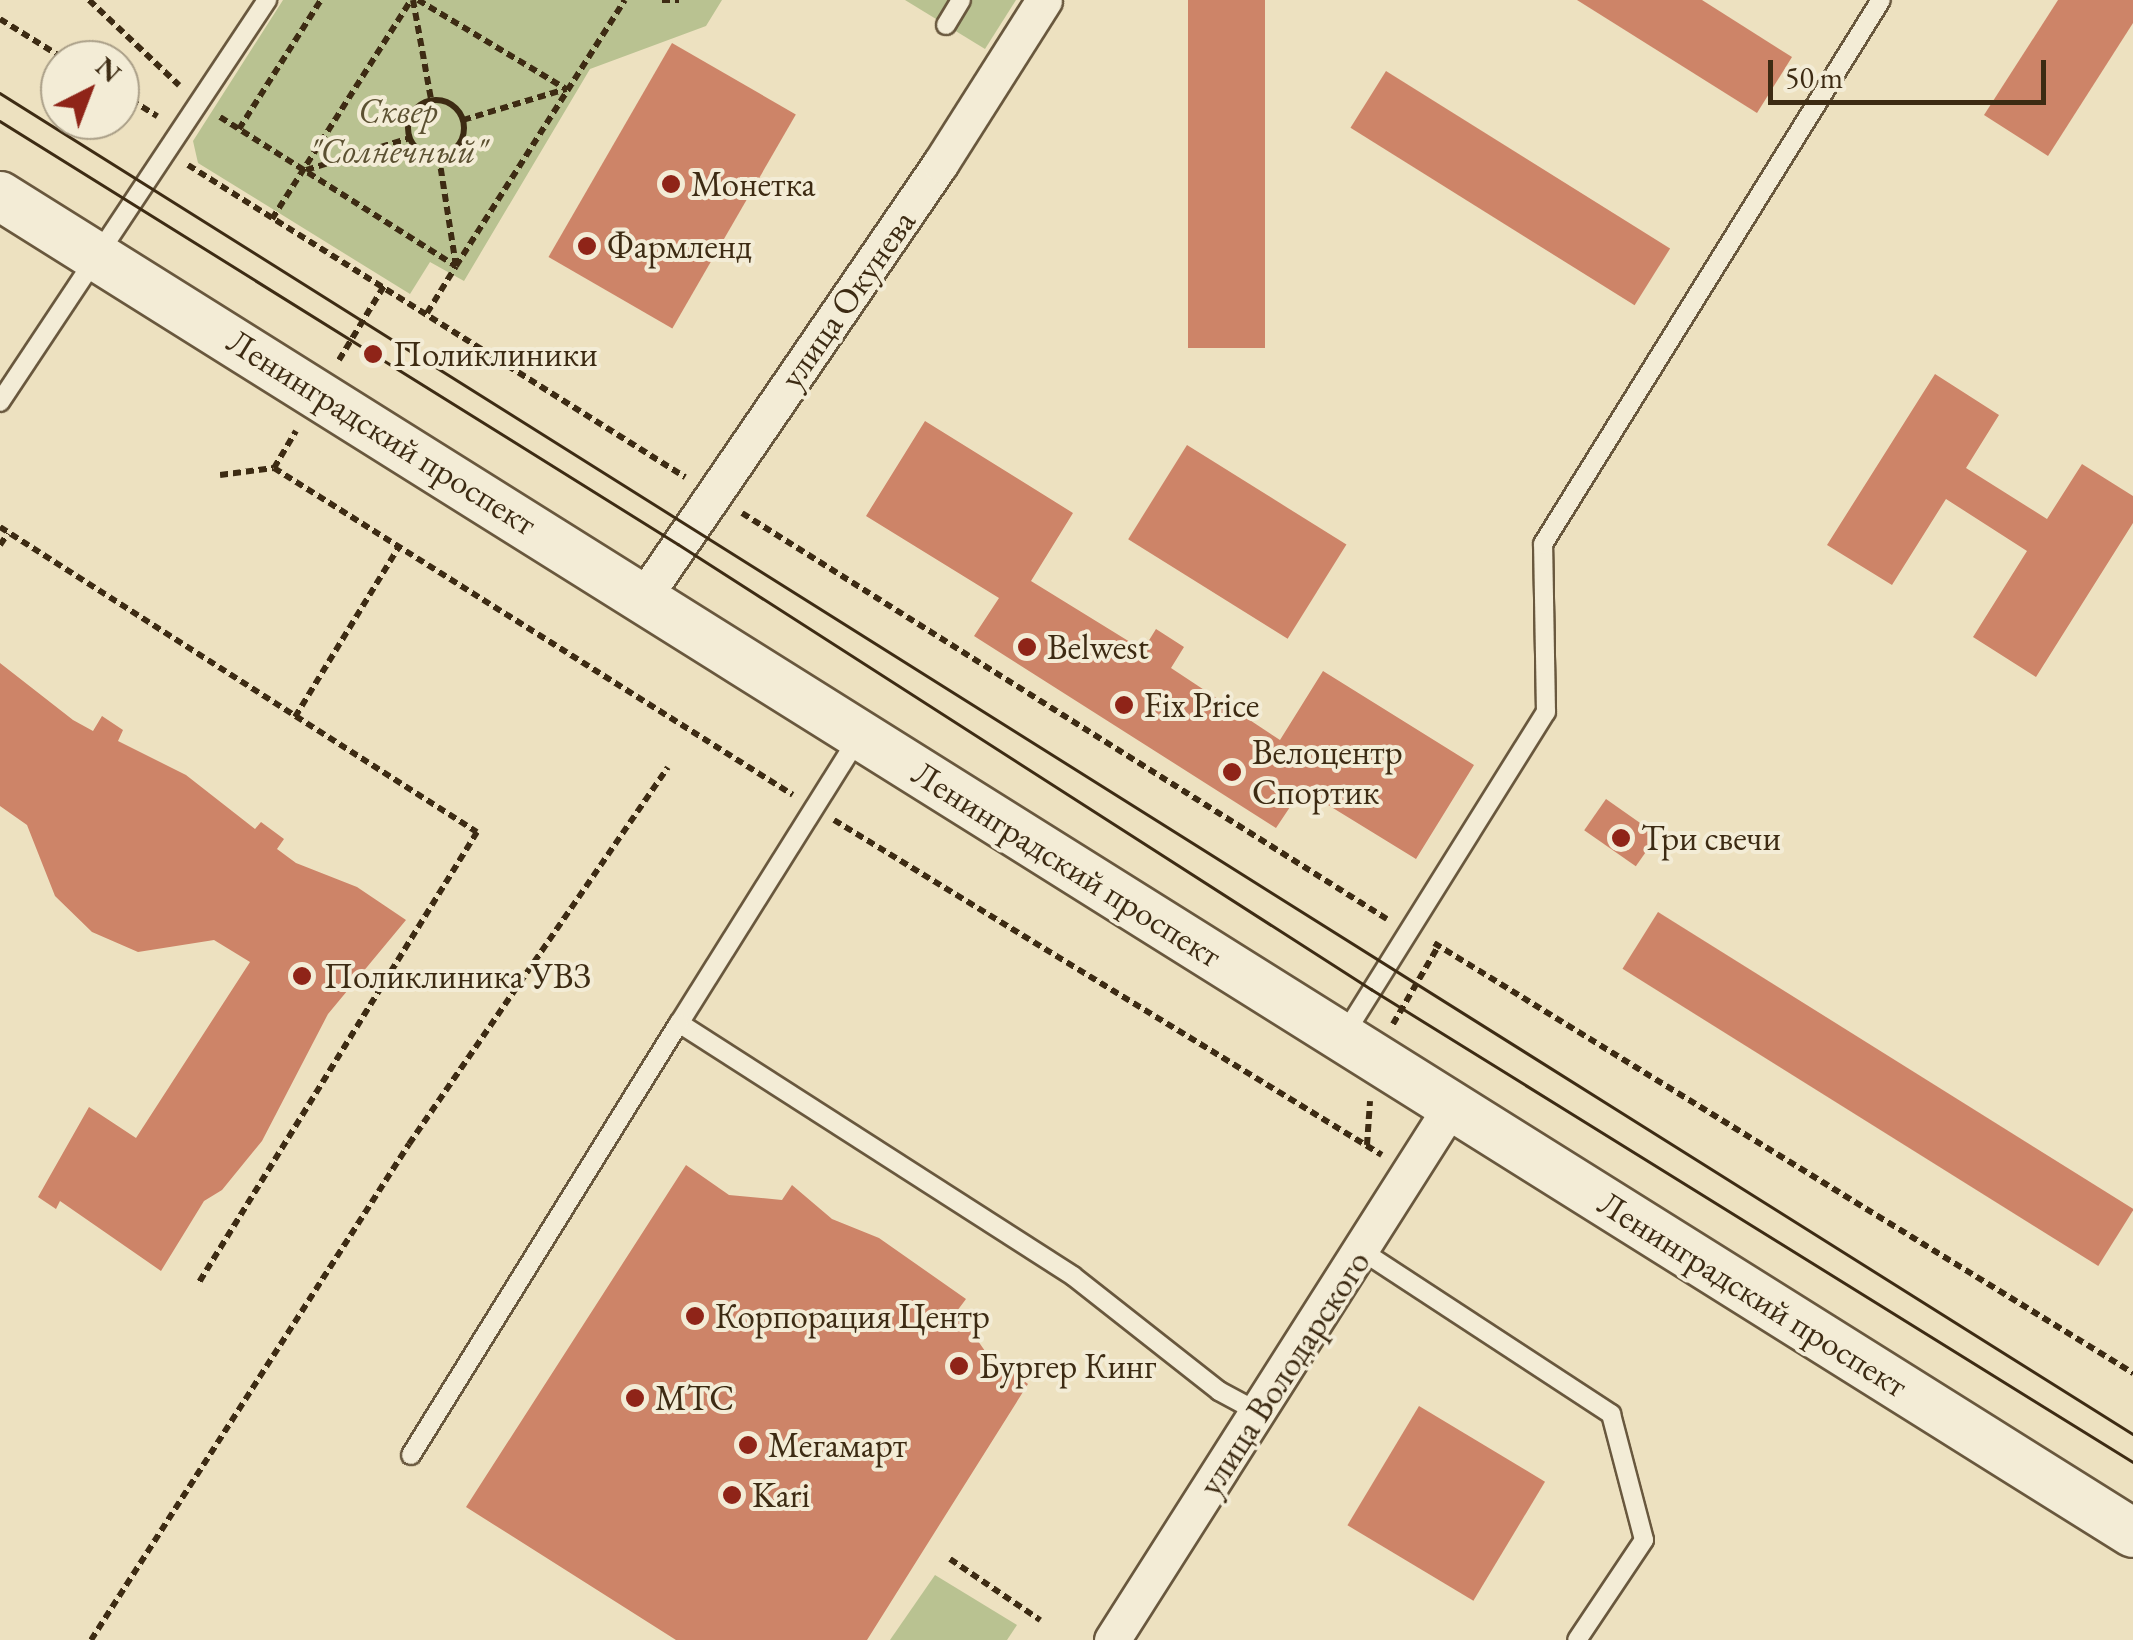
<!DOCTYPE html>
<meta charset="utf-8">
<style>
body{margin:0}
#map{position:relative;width:2133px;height:1640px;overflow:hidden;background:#ede1c0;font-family:"EB Garamond",serif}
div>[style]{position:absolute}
.green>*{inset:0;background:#b9c291}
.building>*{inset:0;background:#cd8468;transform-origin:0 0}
.path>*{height:6px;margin-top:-3px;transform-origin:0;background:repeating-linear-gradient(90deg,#3d2b13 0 8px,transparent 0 13px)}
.path>.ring{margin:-3px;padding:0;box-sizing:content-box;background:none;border:6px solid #3d2b13;border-radius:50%}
.roads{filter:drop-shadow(2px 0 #69583e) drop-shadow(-2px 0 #69583e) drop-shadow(0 2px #69583e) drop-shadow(0 -2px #69583e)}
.lane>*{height:18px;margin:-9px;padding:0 9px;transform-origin:9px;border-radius:9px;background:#f3ecd6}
.street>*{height:35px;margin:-17.5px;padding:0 17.5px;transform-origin:17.5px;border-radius:17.5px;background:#f3ecd6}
.secondary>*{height:48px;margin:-24px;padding:0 24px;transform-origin:24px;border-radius:24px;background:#f3ecd6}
.tram>*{height:2.5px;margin:-1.25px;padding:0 1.25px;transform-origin:1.25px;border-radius:1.25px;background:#3d2b13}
.dots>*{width:28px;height:28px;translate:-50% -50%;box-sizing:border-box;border:5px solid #f3ecd6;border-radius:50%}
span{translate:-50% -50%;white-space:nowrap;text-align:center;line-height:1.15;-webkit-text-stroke:8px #f3ecd6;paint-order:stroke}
.park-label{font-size:35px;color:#5c5132;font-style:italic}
.poi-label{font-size:35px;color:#3d2b13}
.left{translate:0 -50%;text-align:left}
.street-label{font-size:35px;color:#3d2b13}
.north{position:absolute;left:40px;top:40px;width:100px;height:100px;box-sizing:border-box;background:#f3ecd6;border:2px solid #aa9f88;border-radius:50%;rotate:42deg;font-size:28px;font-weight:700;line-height:40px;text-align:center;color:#3d2b13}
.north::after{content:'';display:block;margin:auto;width:35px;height:45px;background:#8f2418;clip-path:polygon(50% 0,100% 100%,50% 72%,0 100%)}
.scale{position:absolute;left:1768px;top:60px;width:278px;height:45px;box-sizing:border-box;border:5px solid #3d2b13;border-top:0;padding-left:12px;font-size:30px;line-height:35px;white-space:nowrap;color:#3d2b13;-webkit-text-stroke:8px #f3ecd6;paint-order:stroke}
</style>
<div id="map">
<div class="green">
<i style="clip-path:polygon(283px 0,722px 0,706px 26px,590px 69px,464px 281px,430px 262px,410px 294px,198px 163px,193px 141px)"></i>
<i style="clip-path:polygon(905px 0,1016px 0,985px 49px)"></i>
<i style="clip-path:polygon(935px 1575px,1017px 1625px,1007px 1640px,890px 1640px)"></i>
</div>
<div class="building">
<i style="left:1188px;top:0;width:77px;height:348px"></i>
<i style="clip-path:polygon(1577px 0,1702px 0,1792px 57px,1757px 113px)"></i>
<i style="clip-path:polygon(2058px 0,2133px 0,2133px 23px,2048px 156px,1984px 115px)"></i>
<i style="left:672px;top:43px;width:143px;height:247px;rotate:30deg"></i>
<i style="left:1386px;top:71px;width:335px;height:67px;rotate:32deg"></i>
<i style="clip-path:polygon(1935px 374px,1999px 415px,1966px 468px,2047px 519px,2082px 464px,2133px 496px,2133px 523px,2036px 677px,1973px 637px,2027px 551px,1946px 499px,1892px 585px,1827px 545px)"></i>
<i style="clip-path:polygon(925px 421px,1073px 513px,1031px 581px,1143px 650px,1156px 629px,1184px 647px,1171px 668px,1280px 740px,1323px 671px,1474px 765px,1416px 859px,1302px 789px,1276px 828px,974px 636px,999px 598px,866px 516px)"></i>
<i style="left:1187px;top:445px;width:188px;height:111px;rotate:32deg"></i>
<i style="clip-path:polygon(0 663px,73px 720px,93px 731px,102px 716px,123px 730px,118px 741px,186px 775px,255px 829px,261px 822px,284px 839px,277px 849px,296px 863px,357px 887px,406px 920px,328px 1014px,262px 1141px,222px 1190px,204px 1201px,161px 1271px,60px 1201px,56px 1209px,38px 1197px,89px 1107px,136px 1138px,250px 962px,214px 940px,138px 952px,92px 932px,55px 896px,27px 825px,0 806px)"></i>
<i style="left:1606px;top:799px;width:63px;height:38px;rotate:35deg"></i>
<i style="left:1658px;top:912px;width:561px;height:67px;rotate:32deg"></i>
<i style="clip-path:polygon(686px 1165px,729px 1195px,782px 1200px,792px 1185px,832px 1219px,879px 1238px,966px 1299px,957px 1311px,985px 1351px,1028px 1384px,867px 1640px,676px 1640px,466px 1507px)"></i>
<i style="left:1419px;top:1406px;width:147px;height:139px;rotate:31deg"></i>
</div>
<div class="path">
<i style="left:89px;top:0;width:124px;rotate:43.4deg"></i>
<i style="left:413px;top:0;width:101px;rotate:79.7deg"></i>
<i style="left:418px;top:0;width:173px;rotate:31deg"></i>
<i style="left:662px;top:0;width:17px"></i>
<i style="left:0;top:19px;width:78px;rotate:31.8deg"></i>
<i style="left:120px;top:93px;width:44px;rotate:31.9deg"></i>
<i class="ring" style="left:408px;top:100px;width:50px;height:50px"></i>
<i style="left:220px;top:117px;width:279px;rotate:32.3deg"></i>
<i style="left:456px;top:266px;width:315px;rotate:-57.6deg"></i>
<i style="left:463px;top:120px;width:108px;rotate:-16.8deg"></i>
<i style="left:239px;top:129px;width:153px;rotate:-57.6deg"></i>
<i style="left:188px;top:165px;width:587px;rotate:32.12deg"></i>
<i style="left:306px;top:170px;width:109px;rotate:-17.1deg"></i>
<i style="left:272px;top:219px;width:259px;rotate:-57.6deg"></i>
<i style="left:427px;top:313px;width:55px;rotate:-58.3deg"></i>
<i style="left:456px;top:266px;width:110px;rotate:-98.9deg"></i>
<i style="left:339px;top:360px;width:87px;rotate:-58.7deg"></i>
<i style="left:274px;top:468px;width:43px;rotate:-59.3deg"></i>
<i style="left:220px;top:475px;width:54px;rotate:-7.4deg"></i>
<i style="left:274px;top:468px;width:613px;rotate:32.21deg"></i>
<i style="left:742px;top:513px;width:762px;rotate:32.19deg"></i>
<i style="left:0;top:527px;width:566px;rotate:32.6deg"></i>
<i style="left:477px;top:832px;width:531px;rotate:121.69deg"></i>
<i style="left:0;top:545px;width:14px;rotate:-56deg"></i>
<i style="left:295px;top:717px;width:198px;rotate:-58.6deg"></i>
<i style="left:834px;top:820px;width:642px;rotate:31.44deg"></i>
<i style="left:1434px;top:943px;width:821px;rotate:31.6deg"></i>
<i style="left:1393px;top:1024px;width:91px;rotate:-59.8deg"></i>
<i style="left:1367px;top:1145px;width:44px;rotate:-86.1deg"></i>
<i style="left:950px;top:1559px;width:109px;rotate:34.1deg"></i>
<i style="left:91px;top:1640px;width:589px;rotate:-57.33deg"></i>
<i style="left:409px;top:1144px;width:457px;rotate:-55.5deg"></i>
</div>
<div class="roads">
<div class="lane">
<i style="left:946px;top:25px;width:29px;rotate:-59deg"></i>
<i style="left:0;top:402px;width:483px;rotate:-56.4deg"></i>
<i style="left:860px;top:735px;width:340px;rotate:122.1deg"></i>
<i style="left:679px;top:1023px;width:468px;rotate:32.7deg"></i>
<i style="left:1073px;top:1276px;width:186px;rotate:38.2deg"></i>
<i style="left:1219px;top:1391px;width:47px;rotate:28.2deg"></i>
<i style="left:1344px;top:1035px;width:381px;rotate:-58deg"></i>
<i style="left:1546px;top:712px;width:168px;rotate:-91deg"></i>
<i style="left:1543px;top:544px;width:640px;rotate:-58.15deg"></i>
<i style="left:1362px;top:1251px;width:298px;rotate:33.2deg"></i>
<i style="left:1611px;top:1414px;width:130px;rotate:75.3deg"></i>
<i style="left:1644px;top:1540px;width:120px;rotate:123.8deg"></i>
<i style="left:411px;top:1455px;width:508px;rotate:-58.19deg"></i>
</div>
<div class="street">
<i style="left:645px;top:595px;width:522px;rotate:-55.61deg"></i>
<i style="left:940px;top:164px;width:194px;rotate:-57.6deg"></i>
<i style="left:1112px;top:1640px;width:634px;rotate:-57.56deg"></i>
</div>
<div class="secondary">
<i style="left:0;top:196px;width:2517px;rotate:32.08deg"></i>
</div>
</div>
<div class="tram">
<i style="left:0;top:93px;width:2520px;rotate:32.16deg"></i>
<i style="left:0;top:121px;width:799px;rotate:31.96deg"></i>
<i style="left:678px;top:544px;width:824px;rotate:32.71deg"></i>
<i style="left:1371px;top:989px;width:897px;rotate:31.83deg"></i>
</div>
<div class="dots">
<i style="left:671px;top:184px;background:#8f2418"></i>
<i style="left:587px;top:246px;background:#8f2418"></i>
<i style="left:373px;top:354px;background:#8f2418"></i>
<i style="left:1027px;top:647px;background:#8f2418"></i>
<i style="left:1124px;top:705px;background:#8f2418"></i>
<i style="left:1232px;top:772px;background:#8f2418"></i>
<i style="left:1621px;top:838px;background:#8f2418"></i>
<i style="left:302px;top:976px;background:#8f2418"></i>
<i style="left:695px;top:1316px;background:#8f2418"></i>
<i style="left:959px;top:1366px;background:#8f2418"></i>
<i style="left:635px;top:1398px;background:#8f2418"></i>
<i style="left:748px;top:1445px;background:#8f2418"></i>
<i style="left:732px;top:1495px;background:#8f2418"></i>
</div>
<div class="park-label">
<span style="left:398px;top:131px">Сквер<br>"Солнечный"</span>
</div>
<div class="poi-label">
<span class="left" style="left:691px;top:184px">Монетка</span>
<span class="left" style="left:607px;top:246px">Фармленд</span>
<span class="left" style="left:393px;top:354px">Поликлиники</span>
<span class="left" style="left:1047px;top:647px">Belwest</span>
<span class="left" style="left:1144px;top:705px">Fix Price</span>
<span class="left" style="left:1252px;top:772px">Велоцентр<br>Спортик</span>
<span class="left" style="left:1641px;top:838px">Три свечи</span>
<span class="left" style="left:324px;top:976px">Поликлиника УВЗ</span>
<span class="left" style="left:715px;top:1316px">Корпорация Центр</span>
<span class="left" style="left:979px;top:1366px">Бургер Кинг</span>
<span class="left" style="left:655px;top:1398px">МТС</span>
<span class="left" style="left:768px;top:1445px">Мегамарт</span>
<span class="left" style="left:752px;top:1495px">Kari</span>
</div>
<div class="street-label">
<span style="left:847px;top:299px;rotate:-55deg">улица Окунева</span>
<span style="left:382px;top:432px;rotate:32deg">Ленинградский проспект</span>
<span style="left:1067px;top:864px;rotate:32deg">Ленинградский проспект</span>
<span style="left:1753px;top:1294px;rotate:32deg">Ленинградский проспект</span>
<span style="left:1284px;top:1373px;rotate:-57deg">улица Володарского</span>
</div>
<div class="north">N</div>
<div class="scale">50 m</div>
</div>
